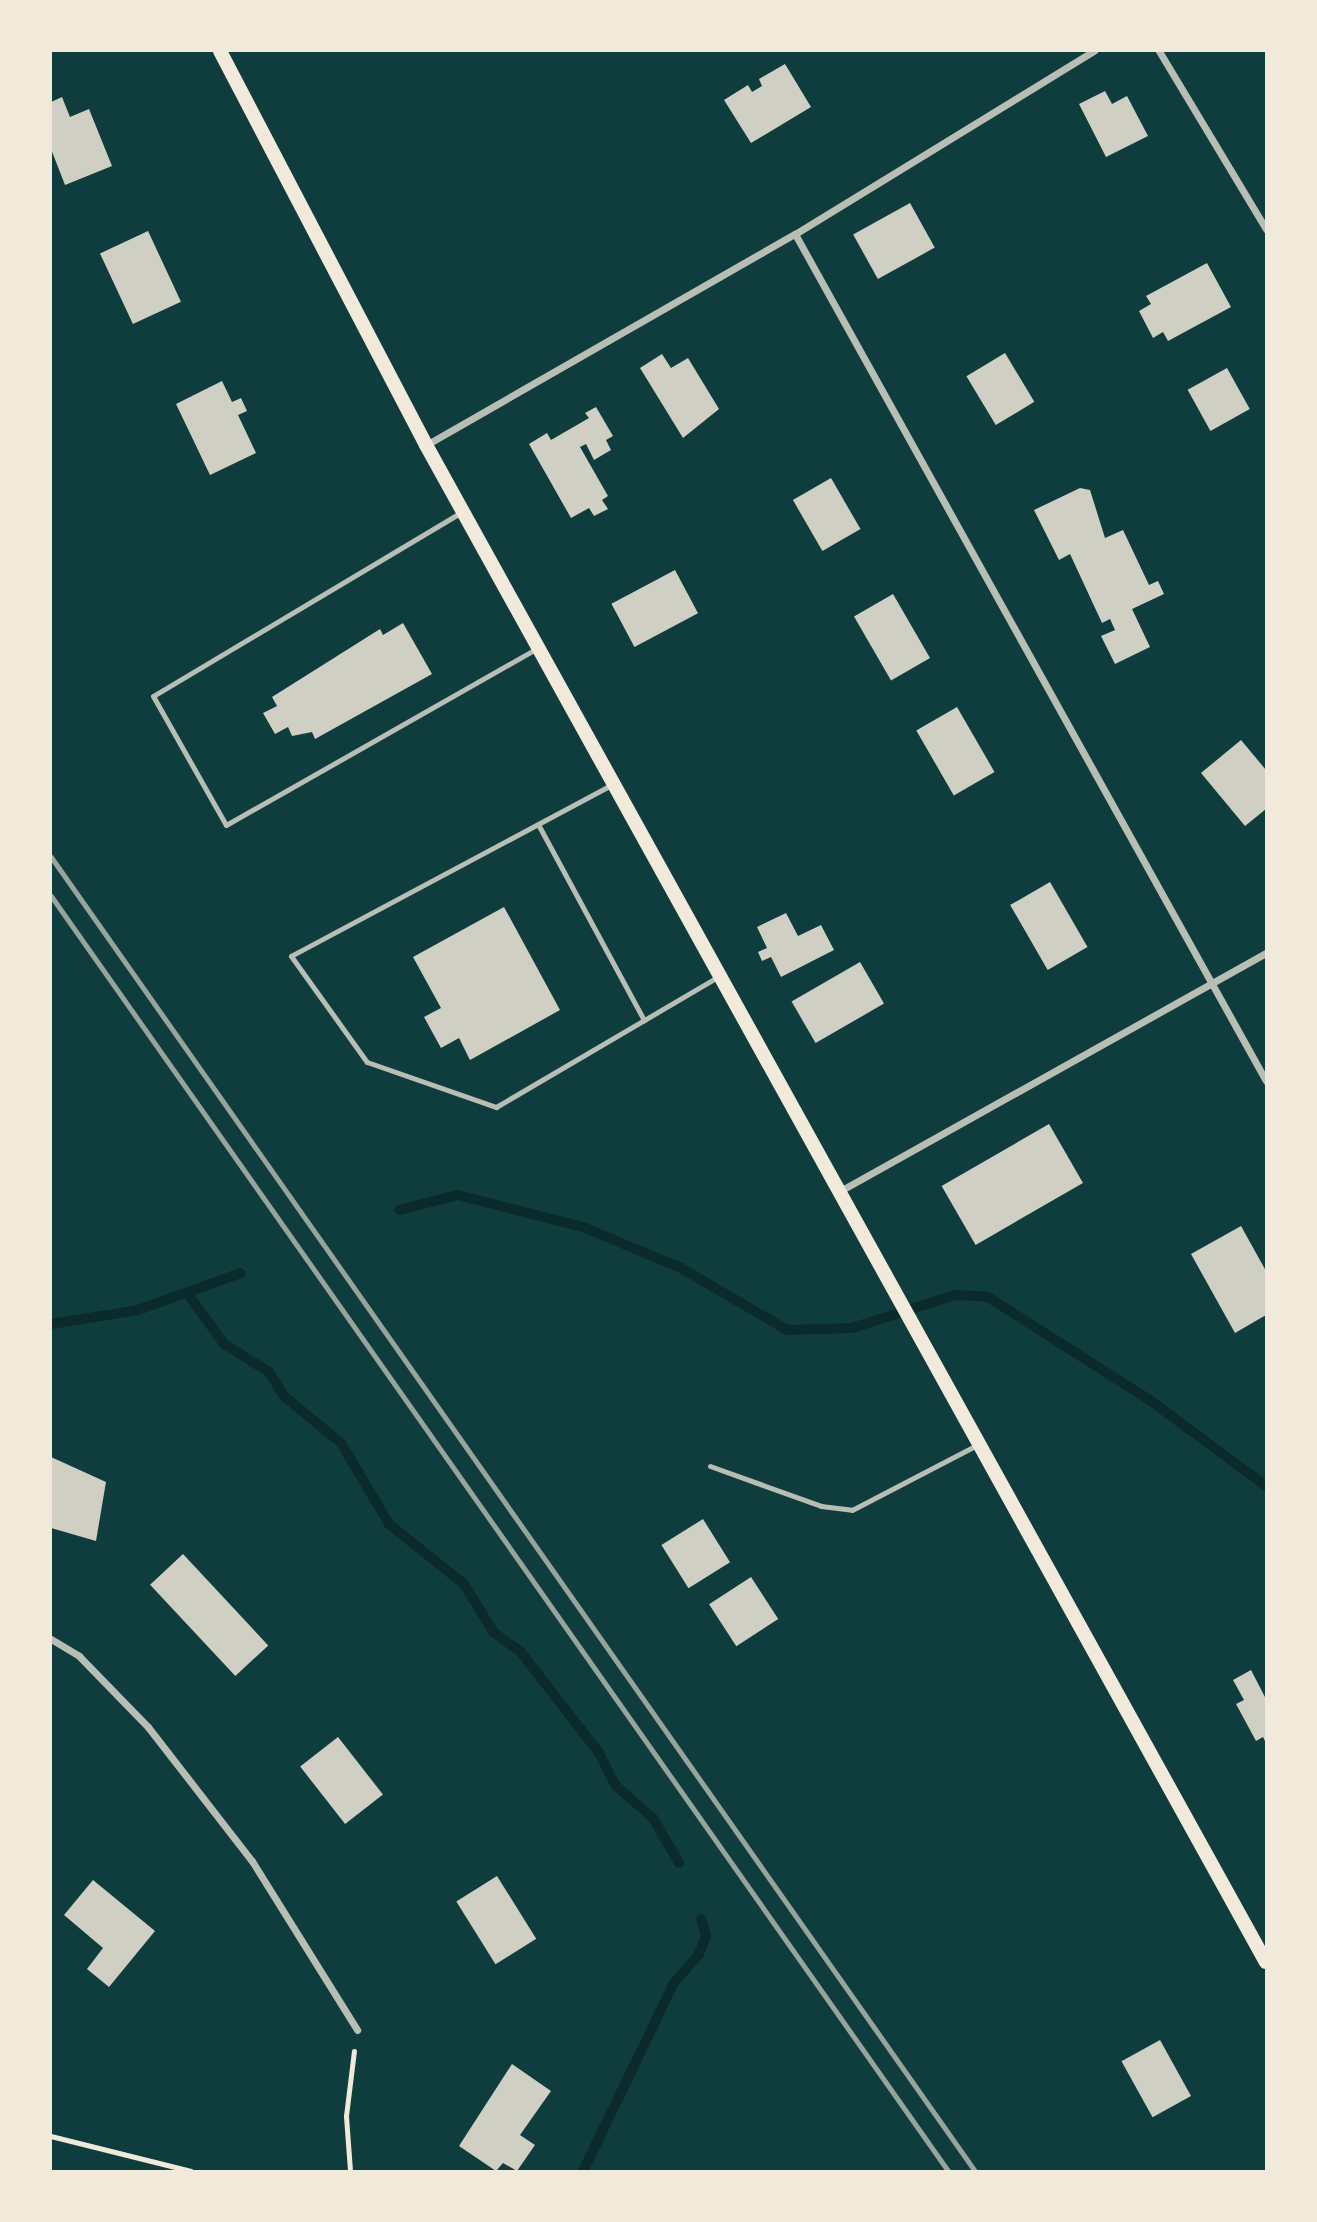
<!DOCTYPE html>
<style>
body{margin:0}
#map{position:relative;width:1317px;height:2222px;overflow:hidden;background:#0f3d3e;font-family:"Work Sans",sans-serif}
div>[style]{position:absolute}
.stream>*{height:10px;margin:-5px;padding:0 5px;transform-origin:5px;border-radius:5px;background:#0a2a2b}
.building>*{inset:0;background:#cfcfc3;transform-origin:0 0}
.path>*{height:4.5px;margin:-2.25px;padding:0 2.25px;transform-origin:2.25px;border-radius:2.25px;background:#f1e9da}
.service>*{height:5px;margin:-2.5px;padding:0 2.5px;transform-origin:2.5px;border-radius:2.5px;background:#b8beb3}
.minor>*{height:7px;margin:-3.5px;padding:0 3.5px;transform-origin:3.5px;border-radius:3.5px;background:#b8beb3}
.secondary>*{height:14px;margin:-7px;padding:0 7px;transform-origin:7px;border-radius:7px;background:#f1e9da}
.rail>*{height:5px;margin:-2.5px;padding:0 2.5px;transform-origin:2.5px;border-radius:2.5px;background:#97a49c}
span{translate:-50% -50%;white-space:nowrap;text-align:center;line-height:1.15;-webkit-text-stroke:6px #f1e9da;paint-order:stroke}
.frame{position:absolute;inset:0;border:52px solid #f1e9da;pointer-events:none}
</style>
<div id="map">
<div class="stream">
<i style="left:399px;top:1210px;width:61px;rotate:-14.3deg"></i>
<i style="left:458px;top:1195px;width:129px;rotate:14.4deg"></i>
<i style="left:583px;top:1227px;width:106px;rotate:22.7deg"></i>
<i style="left:681px;top:1268px;width:123px;rotate:30.3deg"></i>
<i style="left:787px;top:1330px;width:65px;rotate:-1.8deg"></i>
<i style="left:852px;top:1328px;width:108px;rotate:-17.8deg"></i>
<i style="left:955px;top:1295px;width:33px;rotate:3deg"></i>
<i style="left:988px;top:1297px;width:193px;rotate:32.5deg"></i>
<i style="left:1151px;top:1401px;width:143px;rotate:36.5deg"></i>
<i style="left:188px;top:1294px;width:62px;rotate:54.2deg"></i>
<i style="left:224px;top:1344px;width:53px;rotate:31.9deg"></i>
<i style="left:269px;top:1372px;width:28px;rotate:58deg"></i>
<i style="left:284px;top:1396px;width:74px;rotate:39.5deg"></i>
<i style="left:341px;top:1443px;width:94px;rotate:59.3deg"></i>
<i style="left:389px;top:1524px;width:96px;rotate:38.7deg"></i>
<i style="left:464px;top:1584px;width:57px;rotate:58.5deg"></i>
<i style="left:494px;top:1633px;width:32px;rotate:35deg"></i>
<i style="left:520px;top:1651px;width:129px;rotate:52.2deg"></i>
<i style="left:599px;top:1753px;width:37px;rotate:63deg"></i>
<i style="left:616px;top:1786px;width:49px;rotate:40.9deg"></i>
<i style="left:653px;top:1818px;width:52px;rotate:60deg"></i>
<i style="left:51px;top:1324px;width:88px;rotate:-9.1deg"></i>
<i style="left:138px;top:1310px;width:109px;rotate:-19.8deg"></i>
<i style="left:583px;top:2171px;width:209px;rotate:-64.2deg"></i>
<i style="left:674px;top:1983px;width:38px;rotate:-49deg"></i>
<i style="left:699px;top:1954px;width:19px;rotate:-69deg"></i>
<i style="left:706px;top:1936px;width:18px;rotate:-106deg"></i>
</div>
<div class="building">
<i style="clip-path:polygon(785px 64px,811px 107px,751px 143px,724px 100px,748px 85px,752px 92px,762px 86px,759px 79px)"></i>
<i style="clip-path:polygon(1105px 91px,1112px 104px,1127px 96px,1148px 136px,1106px 157px,1079px 104px)"></i>
<i style="clip-path:polygon(62px 97px,70px 117px,89px 109px,112px 166px,65px 185px,51px 149px,51px 102px)"></i>
<i style="left:910px;top:203px;width:51px;height:65px;rotate:61deg"></i>
<i style="left:148px;top:231px;width:78px;height:53px;rotate:65deg"></i>
<i style="clip-path:polygon(1207px 263px,1231px 307px,1168px 341px,1163px 332px,1153px 338px,1139px 311px,1151px 304px,1146px 296px)"></i>
<i style="left:1005px;top:353px;width:57px;height:45px;rotate:59deg"></i>
<i style="clip-path:polygon(662px 354px,671px 368px,688px 358px,719px 409px,683px 438px,640px 368px)"></i>
<i style="left:1227px;top:368px;width:47px;height:45px;rotate:61deg"></i>
<i style="clip-path:polygon(222px 381px,232px 402px,241px 398px,247px 411px,238px 415px,256px 453px,210px 475px,176px 404px)"></i>
<i style="clip-path:polygon(596px 407px,613px 436px,606px 440px,611px 450px,594px 460px,586px 444px,580px 447px,608px 496px,602px 500px,608px 509px,594px 516px,589px 508px,571px 518px,529px 444px,547px 433px,551px 440px,589px 418px,585px 413px)"></i>
<i style="left:831px;top:478px;width:59px;height:44px;rotate:60deg"></i>
<i style="clip-path:polygon(1080px 488px,1090px 490px,1105px 538px,1123px 530px,1149px 585px,1158px 581px,1164px 594px,1132px 609px,1150px 647px,1115px 664px,1101px 636px,1115px 630px,1110px 619px,1102px 623px,1070px 554px,1059px 560px,1034px 510px)"></i>
<i style="left:675px;top:570px;width:49px;height:72px;rotate:62deg"></i>
<i style="left:893px;top:594px;width:74px;height:45px;rotate:60deg"></i>
<i style="clip-path:polygon(403px 623px,432px 674px,315px 739px,312px 732px,292px 736px,288px 727px,275px 734px,263px 713px,277px 706px,272px 697px,380px 629px,383px 635px)"></i>
<i style="left:957px;top:707px;width:75px;height:47px;rotate:60deg"></i>
<i style="clip-path:polygon(1241px 740px,1266px 770px,1266px 809px,1245px 826px,1201px 773px)"></i>
<i style="left:1050px;top:882px;width:75px;height:46px;rotate:60deg"></i>
<i style="clip-path:polygon(504px 907px,560px 1010px,470px 1060px,459px 1038px,441px 1048px,424px 1017px,441px 1008px,413px 957px)"></i>
<i style="clip-path:polygon(786px 913px,798px 936px,821px 925px,834px 950px,781px 977px,771px 957px,762px 961px,758px 952px,767px 948px,757px 927px)"></i>
<i style="left:860px;top:962px;width:48px;height:79px;rotate:60deg"></i>
<i style="left:1049px;top:1124px;width:68px;height:124px;rotate:60deg"></i>
<i style="clip-path:polygon(1241px 1226px,1266px 1271px,1266px 1315px,1235px 1333px,1191px 1254px)"></i>
<i style="clip-path:polygon(51px 1457px,106px 1482px,96px 1541px,51px 1528px)"></i>
<i style="left:703px;top:1519px;width:51px;height:49px;rotate:58deg"></i>
<i style="left:183px;top:1554px;width:125px;height:45px;rotate:47deg"></i>
<i style="left:751px;top:1577px;width:50px;height:50px;rotate:57deg"></i>
<i style="clip-path:polygon(1251px 1670px,1266px 1699px,1266px 1743px,1263px 1737px,1256px 1741px,1236px 1704px,1244px 1700px,1233px 1680px)"></i>
<i style="left:338px;top:1737px;width:73px;height:48px;rotate:52deg"></i>
<i style="left:497px;top:1876px;width:74px;height:48px;rotate:58deg"></i>
<i style="clip-path:polygon(93px 1880px,155px 1931px,109px 1987px,87px 1969px,103px 1948px,64px 1915px)"></i>
<i style="left:1160px;top:2040px;width:64px;height:44px;rotate:61deg"></i>
<i style="clip-path:polygon(512px 2064px,551px 2091px,520px 2135px,535px 2145px,517px 2171px,503px 2163px,496px 2171px,459px 2146px)"></i>
</div>
<div class="path">
<i style="left:51px;top:2136px;width:144px;rotate:14deg"></i>
<i style="left:350px;top:2171px;width:55px;rotate:-94.2deg"></i>
<i style="left:346px;top:2116px;width:65px;rotate:-83deg"></i>
</div>
<div class="service">
<i style="left:460px;top:513px;width:357px;rotate:149.2deg"></i>
<i style="left:153px;top:696px;width:148px;rotate:60.5deg"></i>
<i style="left:226px;top:825px;width:356px;rotate:-29.6deg"></i>
<i style="left:613px;top:784px;width:365px;rotate:151.9deg"></i>
<i style="left:291px;top:956px;width:130px;rotate:54.4deg"></i>
<i style="left:367px;top:1062px;width:137px;rotate:19.2deg"></i>
<i style="left:496px;top:1107px;width:259px;rotate:-30.4deg"></i>
<i style="left:539px;top:826px;width:221px;rotate:61.6deg"></i>
<i style="left:710px;top:1466px;width:118px;rotate:19.8deg"></i>
<i style="left:821px;top:1506px;width:31px;rotate:7deg"></i>
<i style="left:852px;top:1510px;width:143px;rotate:-27.5deg"></i>
</div>
<div class="minor">
<i style="left:1159px;top:51px;width:208px;rotate:59deg"></i>
<i style="left:795px;top:234px;width:969px;rotate:60.92deg"></i>
<i style="left:426px;top:445px;width:425px;rotate:-29.8deg"></i>
<i style="left:795px;top:234px;width:351px;rotate:-31.5deg"></i>
<i style="left:840px;top:1191px;width:488px;rotate:-29.2deg"></i>
<i style="left:51px;top:1639px;width:33px;rotate:31deg"></i>
<i style="left:79px;top:1656px;width:99px;rotate:45.8deg"></i>
<i style="left:148px;top:1727px;width:170px;rotate:52.2deg"></i>
<i style="left:252px;top:1861px;width:199px;rotate:58.1deg"></i>
</div>
<div class="secondary">
<i style="left:220px;top:51px;width:445px;rotate:62.4deg"></i>
<i style="left:426px;top:445px;width:1734px;rotate:61.03deg"></i>
</div>
<div class="rail">
<i style="left:51px;top:857px;width:1606px;rotate:54.89deg"></i>
<i style="left:51px;top:896px;width:1559px;rotate:54.87deg"></i>
</div>
<div class="frame"></div>
</div>
